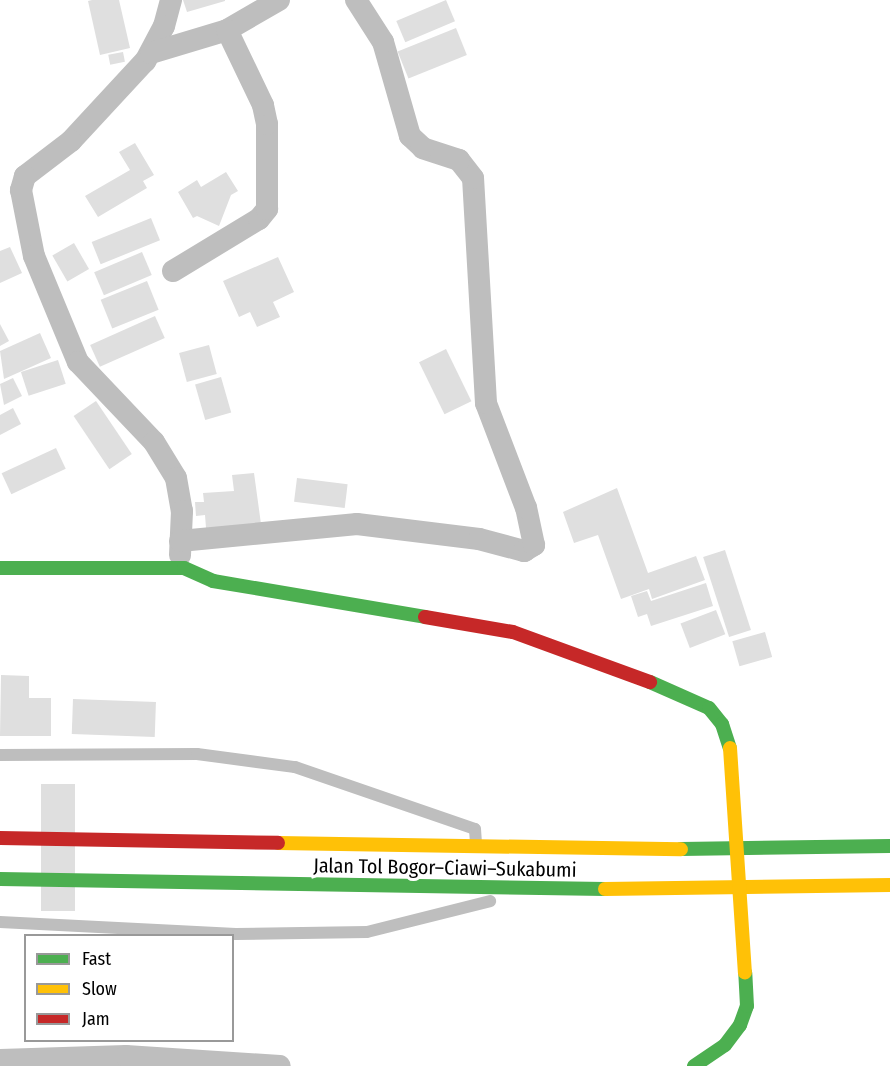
<!DOCTYPE html>
<meta charset="utf-8">
<style>
body{margin:0}
#map{position:relative;width:890px;height:1066px;overflow:hidden;background:#fff;font-family:"Fira Sans Condensed",sans-serif}
div>[style]{position:absolute}
.building>*{inset:0;background:#dfdfdf;transform-origin:0 0}
.lane>*{height:12px;margin:-6px;padding:0 6px;transform-origin:6px;border-radius:6px;background:#bebebe}
.street>*{height:22px;margin:-11px;padding:0 11px;transform-origin:11px;border-radius:11px;background:#bebebe}
.fast>*{height:14px;margin:-7px;padding:0 7px;transform-origin:7px;border-radius:7px;background:#4caf50}
.slow>*{height:14px;margin:-7px;padding:0 7px;transform-origin:7px;border-radius:7px;background:#ffc107}
.jam>*{height:14px;margin:-7px;padding:0 7px;transform-origin:7px;border-radius:7px;background:#c62828}
.slow-bridge>*{height:14px;margin:-7px;padding:0 7px;transform-origin:7px;border-radius:7px;background:#ffc107}
span{translate:-50% -50%;white-space:nowrap;text-align:center;line-height:1.15;-webkit-text-stroke:6px #fff;paint-order:stroke}
.street-label{font-size:20px;color:#000}
.legend{position:absolute;left:24px;top:934px;width:210px;height:108px;box-sizing:border-box;background:#fff;border:2px solid #999;margin:0;padding:8px 10px;list-style:none;font-size:18px;color:#000}
.legend li{display:flex;align-items:center;gap:12px;height:30px}
.legend b{width:30px;border:2px solid #999}
</style>
<div id="map">
<div class="building">
<i style="clip-path:polygon(92px 0,119px 0,130px 48px,100px 55px,88px 1px)"></i>
<i style="clip-path:polygon(183px 0,225px 0,225px 1px,187px 12px)"></i>
<i style="left:446px;top:0;width:23px;height:54px;rotate:67deg"></i>
<i style="left:456px;top:28px;width:29px;height:63px;rotate:68deg"></i>
<i style="left:123px;top:52px;width:10px;height:15px;rotate:79deg"></i>
<i style="clip-path:polygon(135px 143px,154px 175px,143px 181px,147px 188px,98px 217px,85px 196px,130px 170px,119px 152px)"></i>
<i style="clip-path:polygon(226px 172px,238px 191px,231px 195px,219px 226px,197px 216px,193px 218px,178px 192px,197px 180px,201px 187px)"></i>
<i style="left:151px;top:218px;width:24px;height:64px;rotate:68deg"></i>
<i style="left:74px;top:243px;width:30px;height:25px;rotate:60deg"></i>
<i style="clip-path:polygon(10px 247px,22px 273px,0 283px,0 251px)"></i>
<i style="left:142px;top:252px;width:25px;height:52px;rotate:67deg"></i>
<i style="clip-path:polygon(278px 257px,294px 292px,273px 302px,280px 317px,257px 327px,250px 312px,239px 317px,223px 281px)"></i>
<i style="left:147px;top:281px;width:31px;height:50px;rotate:68deg"></i>
<i style="left:155px;top:316px;width:24px;height:71px;rotate:66deg"></i>
<i style="clip-path:polygon(0 324px,9px 341px,0 346px)"></i>
<i style="clip-path:polygon(40px 333px,51px 358px,4px 379px,0 351px)"></i>
<i style="left:209px;top:345px;width:30px;height:31px;rotate:75deg"></i>
<i style="left:446px;top:349px;width:58px;height:30px;rotate:64deg"></i>
<i style="left:58px;top:360px;width:25px;height:39px;rotate:72deg"></i>
<i style="left:221px;top:377px;width:37px;height:27px;rotate:74deg"></i>
<i style="clip-path:polygon(13px 378px,22px 396px,4px 405px,0 384px)"></i>
<i style="left:96px;top:401px;width:64px;height:27px;rotate:56deg"></i>
<i style="clip-path:polygon(13px 408px,21px 424px,0 435px,0 415px)"></i>
<i style="left:56px;top:448px;width:23px;height:60px;rotate:65deg"></i>
<i style="clip-path:polygon(254px 473px,261px 524px,206px 528px,205px 515px,196px 516px,195px 502px,204px 502px,203px 493px,234px 491px,232px 475px)"></i>
<i style="left:297px;top:478px;width:51px;height:24px;rotate:7deg"></i>
<i style="clip-path:polygon(617px 488px,648px 573px,696px 556px,705px 580px,652px 599px,649px 589px,621px 599px,598px 535px,574px 543px,563px 512px)"></i>
<i style="left:725px;top:550px;width:84px;height:23px;rotate:72deg"></i>
<i style="clip-path:polygon(706px 583px,713px 606px,651px 626px,647px 614px,638px 617px,631px 596px,647px 591px,651px 601px)"></i>
<i style="left:716px;top:610px;width:26px;height:38px;rotate:69deg"></i>
<i style="left:765px;top:632px;width:26px;height:34px;rotate:74deg"></i>
<i style="clip-path:polygon(1px 675px,29px 676px,29px 698px,51px 698px,51px 736px,0 736px)"></i>
<i style="left:73px;top:699px;width:83px;height:35px;rotate:2deg"></i>
<i style="left:41px;top:784px;width:34px;height:127px"></i>
</div>
<div class="lane">
<i style="left:0;top:755px;width:197px;rotate:-0.3deg"></i>
<i style="left:197px;top:754px;width:99px;rotate:7.6deg"></i>
<i style="left:295px;top:767px;width:190px;rotate:19deg"></i>
<i style="left:475px;top:829px;width:16px;rotate:86deg"></i>
<i style="left:0;top:922px;width:236px;rotate:2.9deg"></i>
<i style="left:236px;top:934px;width:131px;rotate:-0.9deg"></i>
<i style="left:367px;top:932px;width:127px;rotate:-14.1deg"></i>
</div>
<div class="street">
<i style="left:171px;top:0;width:27px;rotate:105deg"></i>
<i style="left:164px;top:26px;width:40px;rotate:118deg"></i>
<i style="left:145px;top:61px;width:109px;rotate:132.8deg"></i>
<i style="left:71px;top:141px;width:58px;rotate:142.7deg"></i>
<i style="left:25px;top:176px;width:15px;rotate:106deg"></i>
<i style="left:21px;top:190px;width:67px;rotate:78.9deg"></i>
<i style="left:34px;top:256px;width:115px;rotate:67.5deg"></i>
<i style="left:78px;top:362px;width:110px;rotate:46.5deg"></i>
<i style="left:154px;top:442px;width:42px;rotate:58.6deg"></i>
<i style="left:176px;top:478px;width:34px;rotate:80deg"></i>
<i style="left:182px;top:511px;width:44px;rotate:92.6deg"></i>
<i style="left:151px;top:53px;width:79px;rotate:-16.8deg"></i>
<i style="left:227px;top:30px;width:60px;rotate:-30deg"></i>
<i style="left:173px;top:271px;width:100px;rotate:-31.2deg"></i>
<i style="left:259px;top:219px;width:13px;rotate:-51deg"></i>
<i style="left:267px;top:209px;width:85px;rotate:-90deg"></i>
<i style="left:267px;top:124px;width:19px;rotate:-102deg"></i>
<i style="left:263px;top:105px;width:83px;rotate:-115.6deg"></i>
<i style="left:180px;top:541px;width:178px;rotate:-5.5deg"></i>
<i style="left:357px;top:524px;width:123px;rotate:7deg"></i>
<i style="left:479px;top:539px;width:47px;rotate:14.9deg"></i>
<i style="left:524px;top:551px;width:12px;rotate:-31deg"></i>
<i style="left:534px;top:545px;width:38px;rotate:-102deg"></i>
<i style="left:526px;top:508px;width:112px;rotate:-110.9deg"></i>
<i style="left:486px;top:403px;width:225px;rotate:-93.3deg"></i>
<i style="left:473px;top:178px;width:23px;rotate:-128deg"></i>
<i style="left:459px;top:160px;width:38px;rotate:-162deg"></i>
<i style="left:423px;top:148px;width:18px;rotate:-137deg"></i>
<i style="left:410px;top:136px;width:98px;rotate:-106deg"></i>
<i style="left:383px;top:42px;width:50px;rotate:-122.7deg"></i>
<i style="left:0;top:1060px;width:126px;rotate:-1.8deg"></i>
<i style="left:126px;top:1056px;width:154px;rotate:3.7deg"></i>
</div>
<div class="fast">
<i style="left:0;top:568px;width:184px"></i>
<i style="left:184px;top:568px;width:32px;rotate:24deg"></i>
<i style="left:213px;top:581px;width:215px;rotate:9.6deg"></i>
<i style="left:650px;top:682px;width:64px;rotate:23.8deg"></i>
<i style="left:709px;top:708px;width:21px;rotate:51deg"></i>
<i style="left:722px;top:724px;width:25px;rotate:72deg"></i>
<i style="left:681px;top:849px;width:209px;rotate:-0.8deg"></i>
<i style="left:0;top:879px;width:605px;rotate:0.95deg"></i>
<i style="left:694px;top:1066px;width:37px;rotate:-34deg"></i>
<i style="left:725px;top:1045px;width:25px;rotate:-53deg"></i>
<i style="left:740px;top:1025px;width:20px;rotate:-70deg"></i>
<i style="left:747px;top:1006px;width:33px;rotate:-93deg"></i>
</div>
<div class="slow">
<i style="left:278px;top:843px;width:403px;rotate:0.9deg"></i>
<i style="left:605px;top:889px;width:285px;rotate:-0.8deg"></i>
</div>
<div class="jam">
<i style="left:425px;top:617px;width:89px;rotate:9.7deg"></i>
<i style="left:513px;top:632px;width:146px;rotate:20.1deg"></i>
<i style="left:0;top:838px;width:278px;rotate:1deg"></i>
</div>
<div class="slow-bridge">
<i style="left:730px;top:748px;width:225px;rotate:86.2deg"></i>
</div>
<div class="street-label">
<span style="left:445px;top:868px;rotate:1deg">Jalan Tol Bogor–Ciawi–Sukabumi</span>
</div>
<ul class="legend">
<li><b style="height:8px;background:#4caf50"></b>Fast</li>
<li><b style="height:8px;background:#ffc107"></b>Slow</li>
<li><b style="height:8px;background:#c62828"></b>Jam</li>
</ul>
</div>
